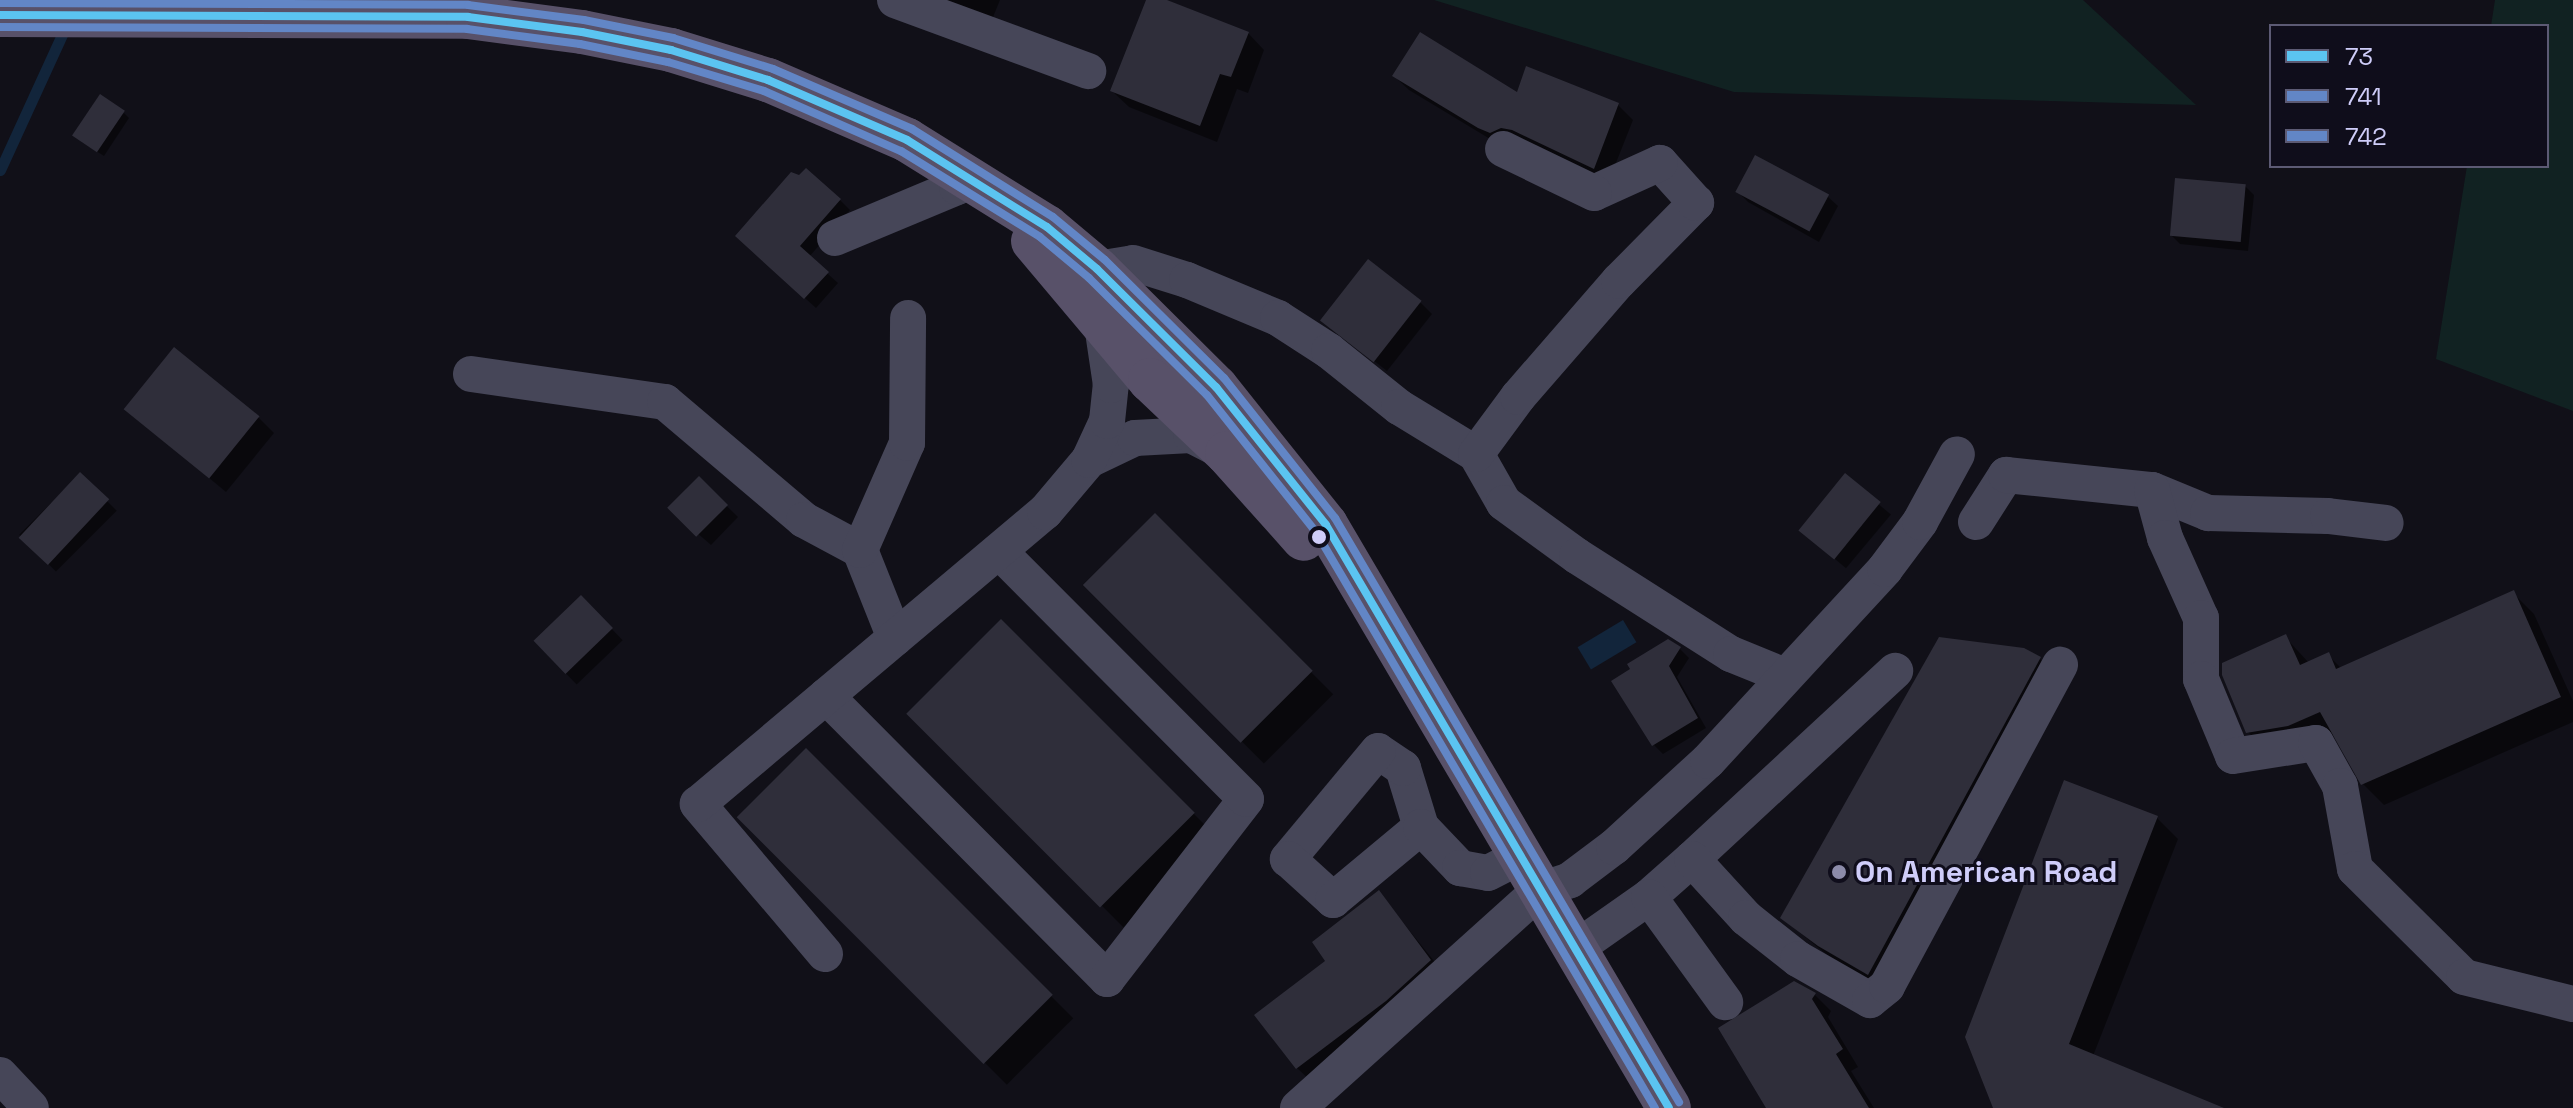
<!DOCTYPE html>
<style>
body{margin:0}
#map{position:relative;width:2573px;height:1108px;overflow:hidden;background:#111018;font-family:"Space Grotesk",sans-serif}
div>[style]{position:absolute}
.green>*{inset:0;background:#122}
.water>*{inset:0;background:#12253b;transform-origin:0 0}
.shadow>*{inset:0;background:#0007;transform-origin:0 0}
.stream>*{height:11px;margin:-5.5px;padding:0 5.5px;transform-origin:5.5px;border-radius:5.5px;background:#12253b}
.building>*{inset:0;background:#2f2e3a;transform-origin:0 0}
.minor>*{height:36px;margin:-18px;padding:0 18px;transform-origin:18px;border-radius:18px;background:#464658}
.major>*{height:44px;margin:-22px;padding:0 22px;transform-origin:22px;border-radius:22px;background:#585169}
.bus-1>*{height:8px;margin:-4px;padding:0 4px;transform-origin:4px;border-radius:4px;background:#5bc4f1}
.bus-2>*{height:8px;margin:-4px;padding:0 4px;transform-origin:4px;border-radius:4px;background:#6286c6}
.bus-3>*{height:8px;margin:-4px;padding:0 4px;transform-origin:4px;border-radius:4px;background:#6286c6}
.dots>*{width:22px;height:22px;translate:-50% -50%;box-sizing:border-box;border:4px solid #0f0d1b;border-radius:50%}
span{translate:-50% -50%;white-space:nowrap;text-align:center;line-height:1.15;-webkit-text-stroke:6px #0f0d1b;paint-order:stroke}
.poi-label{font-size:30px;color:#cfcdf9;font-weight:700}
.left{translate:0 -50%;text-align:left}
.legend{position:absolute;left:2269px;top:24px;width:280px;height:144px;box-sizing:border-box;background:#0f0d1b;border:2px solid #5c5a74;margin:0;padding:10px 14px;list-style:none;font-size:24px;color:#cfcdf9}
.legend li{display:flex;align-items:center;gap:16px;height:40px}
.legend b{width:40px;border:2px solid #5c5a74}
</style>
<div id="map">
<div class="green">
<i style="clip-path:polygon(1434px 0,2083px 0,2196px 105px,1734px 92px)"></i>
<i style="clip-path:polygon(2495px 0,2573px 0,2573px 411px,2436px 359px,2467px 166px,2547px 166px,2547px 26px,2491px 26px)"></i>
</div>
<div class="water">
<i style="left:1623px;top:620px;width:26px;height:53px;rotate:59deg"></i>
</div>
<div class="shadow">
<i style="clip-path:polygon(931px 0,1000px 0,991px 22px)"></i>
<i style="clip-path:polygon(1148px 0,1161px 0,1248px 33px,1264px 50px,1248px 93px,1237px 89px,1217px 142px,1129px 107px,1112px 91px)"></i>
<i style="clip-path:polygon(1394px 76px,1518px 95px,1618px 105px,1633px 120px,1608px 183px,1495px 142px,1409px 90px)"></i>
<i style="clip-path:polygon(124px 113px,129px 118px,104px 156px,82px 142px)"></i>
<i style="clip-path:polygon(2245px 186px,2254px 195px,2248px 251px,2180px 244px,2171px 235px)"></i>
<i style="clip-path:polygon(1737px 191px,1827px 196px,1838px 206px,1819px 242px,1748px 202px)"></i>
<i style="clip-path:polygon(840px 200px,850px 210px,809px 257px,838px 283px,816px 308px,748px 247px)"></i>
<i style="clip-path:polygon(1421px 303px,1432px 314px,1387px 371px,1322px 320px)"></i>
<i style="clip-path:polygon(126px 409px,259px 418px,274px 433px,226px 492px)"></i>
<i style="left:80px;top:474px;width:52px;height:86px;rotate:45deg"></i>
<i style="left:1845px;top:476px;width:60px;height:70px;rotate:40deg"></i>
<i style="clip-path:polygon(699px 479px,738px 517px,711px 545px,681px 519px)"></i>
<i style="left:1155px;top:516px;width:252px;height:98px;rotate:45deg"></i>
<i style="clip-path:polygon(2513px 593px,2534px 614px,2573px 701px,2573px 722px,2384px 805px,2363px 784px,2335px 735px,2310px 746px,2269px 753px,2248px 732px,2285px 637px,2309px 663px,2328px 655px,2342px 669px)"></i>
<i style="left:581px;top:597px;width:60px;height:64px;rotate:46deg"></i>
<i style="left:1001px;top:621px;width:303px;height:130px;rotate:45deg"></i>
<i style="clip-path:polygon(1679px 648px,1689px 658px,1677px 677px,1706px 728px,1663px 754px,1654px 745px,1633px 670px)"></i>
<i style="clip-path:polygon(2039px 658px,2061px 680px,1891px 994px,1842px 967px,1782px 918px)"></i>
<i style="left:806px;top:751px;width:378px;height:94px;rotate:45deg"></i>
<i style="clip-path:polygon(2157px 818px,2178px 839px,2093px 1056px,2219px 1108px,1995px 1108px)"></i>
<i style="clip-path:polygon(1379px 893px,1447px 977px,1314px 1084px,1297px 1068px,1328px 961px)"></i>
<i style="clip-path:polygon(1815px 995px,1831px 1011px,1828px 1017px,1858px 1067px,1851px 1071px,1874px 1108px,1768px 1108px,1721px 1029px)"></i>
</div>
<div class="stream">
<i style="left:0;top:170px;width:158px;rotate:-65.4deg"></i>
</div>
<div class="building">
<i style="clip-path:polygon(1146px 0,1167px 0,1249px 32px,1231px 77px,1220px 74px,1200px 126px,1110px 91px)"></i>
<i style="clip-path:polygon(1420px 32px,1517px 92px,1526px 66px,1619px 103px,1594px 169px,1512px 130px,1501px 128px,1490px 133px,1478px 128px,1392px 76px)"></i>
<i style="left:100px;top:94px;width:30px;height:50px;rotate:34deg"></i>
<i style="left:1755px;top:155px;width:84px;height:42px;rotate:28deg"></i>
<i style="clip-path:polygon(806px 168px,841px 199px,800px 246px,829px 272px,804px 299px,735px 236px,791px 172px,799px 175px)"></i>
<i style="left:2175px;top:178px;width:71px;height:58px;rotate:5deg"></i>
<i style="left:1368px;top:259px;width:68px;height:78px;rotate:38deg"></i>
<i style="left:174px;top:347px;width:110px;height:80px;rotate:39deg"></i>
<i style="left:80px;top:472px;width:40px;height:90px;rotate:43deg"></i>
<i style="left:1845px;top:473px;width:46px;height:74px;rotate:39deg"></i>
<i style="left:699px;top:476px;width:41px;height:45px;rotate:45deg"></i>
<i style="left:1155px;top:513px;width:223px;height:102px;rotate:45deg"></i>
<i style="clip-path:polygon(2514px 590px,2561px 697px,2361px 785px,2320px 712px,2288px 726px,2246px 733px,2222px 675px,2222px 663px,2286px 634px,2300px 665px,2329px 652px,2336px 669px)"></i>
<i style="left:581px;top:595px;width:46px;height:66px;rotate:46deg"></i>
<i style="left:1001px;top:619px;width:274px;height:134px;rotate:45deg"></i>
<i style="clip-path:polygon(1939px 637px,2024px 648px,2041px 657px,1868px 975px,1818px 946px,1780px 918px)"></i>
<i style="clip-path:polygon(1668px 639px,1681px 647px,1669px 666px,1698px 718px,1652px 746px,1611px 681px,1630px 669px,1627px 664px)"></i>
<i style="left:806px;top:748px;width:349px;height:98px;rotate:45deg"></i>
<i style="clip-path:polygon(2064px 780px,2158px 816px,2069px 1044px,2224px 1108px,1993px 1108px,1965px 1037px)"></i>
<i style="clip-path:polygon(1379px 890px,1431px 960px,1386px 1001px,1296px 1069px,1254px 1015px,1325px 961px,1312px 942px)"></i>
<i style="clip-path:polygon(1794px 981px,1816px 993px,1812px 999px,1843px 1049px,1836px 1054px,1869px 1108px,1766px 1108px,1718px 1028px)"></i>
</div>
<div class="minor">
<i style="left:895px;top:0;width:206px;rotate:20.2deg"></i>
<i style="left:835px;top:238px;width:132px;rotate:-22.7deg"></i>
<i style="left:957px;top:187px;width:13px;rotate:-63deg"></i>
<i style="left:1097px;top:269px;width:36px;rotate:-9deg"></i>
<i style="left:1133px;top:263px;width:57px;rotate:17.5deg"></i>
<i style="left:1187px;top:280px;width:99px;rotate:22.7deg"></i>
<i style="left:1278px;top:318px;width:61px;rotate:32.9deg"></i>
<i style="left:1329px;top:351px;width:90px;rotate:38.7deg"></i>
<i style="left:1399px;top:407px;width:90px;rotate:31.4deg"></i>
<i style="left:1476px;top:454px;width:56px;rotate:60.3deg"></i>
<i style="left:1504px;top:503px;width:90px;rotate:36deg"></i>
<i style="left:1577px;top:556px;width:183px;rotate:32.5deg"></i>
<i style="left:1731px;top:654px;width:58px;rotate:22.2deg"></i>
<i style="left:471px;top:374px;width:196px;rotate:8.2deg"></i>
<i style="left:665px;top:402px;width:182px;rotate:40.3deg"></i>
<i style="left:804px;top:520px;width:64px;rotate:28.2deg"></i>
<i style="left:1476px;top:454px;width:71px;rotate:-53.6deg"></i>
<i style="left:1518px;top:397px;width:154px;rotate:-49deg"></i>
<i style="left:1619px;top:281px;width:110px;rotate:-45.4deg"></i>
<i style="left:1696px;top:203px;width:54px;rotate:-132deg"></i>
<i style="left:1660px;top:163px;width:72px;rotate:155.6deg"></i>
<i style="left:1594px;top:193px;width:101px;rotate:-154.2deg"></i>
<i style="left:1089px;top:460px;width:51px;rotate:-25.6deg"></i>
<i style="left:1135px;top:438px;width:56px;rotate:-3.1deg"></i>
<i style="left:1191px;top:435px;width:35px;rotate:27deg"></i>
<i style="left:2152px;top:490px;width:61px;rotate:22.3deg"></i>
<i style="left:2208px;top:513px;width:120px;rotate:1.4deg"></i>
<i style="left:2328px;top:516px;width:58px;rotate:6.9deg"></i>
<i style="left:1976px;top:522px;width:56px;rotate:-57.4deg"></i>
<i style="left:2006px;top:475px;width:147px;rotate:5.9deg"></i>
<i style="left:2152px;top:490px;width:50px;rotate:74.8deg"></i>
<i style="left:2165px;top:538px;width:88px;rotate:65.8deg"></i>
<i style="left:2201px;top:618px;width:61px;rotate:90deg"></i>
<i style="left:2201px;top:679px;width:83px;rotate:67.4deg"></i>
<i style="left:2233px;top:756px;width:84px;rotate:-8.9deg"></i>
<i style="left:2316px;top:743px;width:49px;rotate:60.8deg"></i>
<i style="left:2340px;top:786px;width:84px;rotate:79.8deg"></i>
<i style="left:2355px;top:869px;width:153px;rotate:44.7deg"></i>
<i style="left:2464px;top:977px;width:112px;rotate:13.9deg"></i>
<i style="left:895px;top:638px;width:95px;rotate:-111.7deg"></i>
<i style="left:860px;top:550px;width:117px;rotate:-66.3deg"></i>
<i style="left:907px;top:443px;width:125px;rotate:-89.5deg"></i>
<i style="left:826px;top:696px;width:399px;rotate:45.2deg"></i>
<i style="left:1107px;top:979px;width:227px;rotate:-52.3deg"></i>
<i style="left:1246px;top:799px;width:350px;rotate:-134.9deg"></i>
<i style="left:1421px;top:827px;width:62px;rotate:-107deg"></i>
<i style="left:1403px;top:768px;width:30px;rotate:-146deg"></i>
<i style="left:1378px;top:751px;width:141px;rotate:129.8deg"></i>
<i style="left:1288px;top:859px;width:61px;rotate:42.3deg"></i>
<i style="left:1333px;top:900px;width:114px;rotate:-39.7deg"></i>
<i style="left:1421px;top:827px;width:57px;rotate:46.4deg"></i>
<i style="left:1460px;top:868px;width:28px;rotate:10deg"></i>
<i style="left:1488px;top:873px;width:36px;rotate:-27deg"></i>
<i style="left:1692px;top:859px;width:277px;rotate:-42.8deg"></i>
<i style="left:1649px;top:897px;width:57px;rotate:-41.5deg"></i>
<i style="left:1692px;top:859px;width:80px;rotate:47.5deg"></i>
<i style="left:1746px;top:918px;width:66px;rotate:38.3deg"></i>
<i style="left:1798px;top:959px;width:83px;rotate:29.7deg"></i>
<i style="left:1870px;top:1000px;width:22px;rotate:-39deg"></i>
<i style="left:1887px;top:986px;width:365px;rotate:-61.7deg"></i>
<i style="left:1575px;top:949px;width:90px;rotate:-35.1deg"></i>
<i style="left:1649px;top:897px;width:130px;rotate:54.1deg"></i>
<i style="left:825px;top:954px;width:197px;rotate:-130.3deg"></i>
<i style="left:698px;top:804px;width:454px;rotate:-40.1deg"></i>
<i style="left:1045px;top:512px;width:68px;rotate:-49.8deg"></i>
<i style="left:1089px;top:460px;width:43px;rotate:-65.2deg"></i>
<i style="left:1107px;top:421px;width:36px;rotate:-84deg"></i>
<i style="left:1111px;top:385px;width:61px;rotate:-98.5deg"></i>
<i style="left:0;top:1075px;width:45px;rotate:46.8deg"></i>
<i style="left:1298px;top:1108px;width:326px;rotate:-42deg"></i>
<i style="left:1540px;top:890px;width:32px;rotate:-18deg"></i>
<i style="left:1570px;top:880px;width:55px;rotate:-36.9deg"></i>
<i style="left:1614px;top:847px;width:127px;rotate:-42.5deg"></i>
<i style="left:1708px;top:761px;width:261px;rotate:-47.3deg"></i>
<i style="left:1885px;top:569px;width:59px;rotate:-53.3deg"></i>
<i style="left:1920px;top:522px;width:77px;rotate:-61.4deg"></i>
</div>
<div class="major">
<i style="left:0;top:15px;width:468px;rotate:0.2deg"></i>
<i style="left:468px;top:17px;width:115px;rotate:7.5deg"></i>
<i style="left:582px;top:32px;width:91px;rotate:11.4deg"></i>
<i style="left:671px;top:50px;width:102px;rotate:17.2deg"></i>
<i style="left:768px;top:80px;width:151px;rotate:23.3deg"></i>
<i style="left:907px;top:140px;width:165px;rotate:31.9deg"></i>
<i style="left:1047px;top:227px;width:65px;rotate:40deg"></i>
<i style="left:1097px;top:269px;width:168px;rotate:44.8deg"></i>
<i style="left:1216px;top:387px;width:176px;rotate:51.4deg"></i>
<i style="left:1326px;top:525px;width:676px;rotate:59.53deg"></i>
<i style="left:1033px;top:241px;width:182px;rotate:49.9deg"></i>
<i style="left:1150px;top:380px;width:106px;rotate:43.5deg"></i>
<i style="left:1227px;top:453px;width:115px;rotate:48.2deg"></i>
</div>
<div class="bus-1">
<i style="left:0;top:15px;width:468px;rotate:0.2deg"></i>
<i style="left:468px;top:17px;width:115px;rotate:7.5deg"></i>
<i style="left:582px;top:32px;width:91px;rotate:11.4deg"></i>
<i style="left:671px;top:50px;width:102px;rotate:17.2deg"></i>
<i style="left:768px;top:80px;width:151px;rotate:23.3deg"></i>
<i style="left:907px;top:140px;width:165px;rotate:31.9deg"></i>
<i style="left:1047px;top:227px;width:65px;rotate:40deg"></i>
<i style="left:1097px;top:269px;width:168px;rotate:44.8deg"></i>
<i style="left:1216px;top:387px;width:176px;rotate:51.4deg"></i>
<i style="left:1326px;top:525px;width:676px;rotate:59.53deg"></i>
</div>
<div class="bus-2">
<i style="left:0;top:27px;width:467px;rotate:0.2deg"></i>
<i style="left:467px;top:29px;width:114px;rotate:7.6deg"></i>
<i style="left:580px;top:44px;width:90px;rotate:11.6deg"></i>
<i style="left:668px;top:62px;width:100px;rotate:16.8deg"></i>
<i style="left:764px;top:91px;width:150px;rotate:23.7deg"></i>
<i style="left:901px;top:151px;width:163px;rotate:31.7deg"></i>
<i style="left:1040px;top:237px;width:64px;rotate:39.9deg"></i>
<i style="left:1089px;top:278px;width:166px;rotate:44.8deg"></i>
<i style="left:1207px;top:395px;width:175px;rotate:51.5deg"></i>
<i style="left:1316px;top:532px;width:668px;rotate:59.52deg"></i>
</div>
<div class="bus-3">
<i style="left:0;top:3px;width:468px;rotate:0.2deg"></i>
<i style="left:468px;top:5px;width:117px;rotate:7.4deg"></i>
<i style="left:584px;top:20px;width:91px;rotate:11.4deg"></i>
<i style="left:673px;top:38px;width:105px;rotate:17.2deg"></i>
<i style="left:773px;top:69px;width:151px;rotate:23.3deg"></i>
<i style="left:912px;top:129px;width:166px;rotate:32deg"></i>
<i style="left:1053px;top:217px;width:67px;rotate:39.6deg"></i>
<i style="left:1105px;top:260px;width:168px;rotate:44.8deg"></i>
<i style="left:1224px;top:378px;width:179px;rotate:51.6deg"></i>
<i style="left:1335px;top:518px;width:678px;rotate:59.5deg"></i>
</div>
<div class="dots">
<i style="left:1319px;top:537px;background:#cfcdf9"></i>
<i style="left:1839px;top:872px;background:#8c8baa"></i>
</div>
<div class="poi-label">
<span class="left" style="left:1855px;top:872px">On American Road</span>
</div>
<ul class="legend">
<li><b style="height:10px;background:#5bc4f1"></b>73</li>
<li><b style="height:10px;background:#6286c6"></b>741</li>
<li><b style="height:10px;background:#6286c6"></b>742</li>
</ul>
</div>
